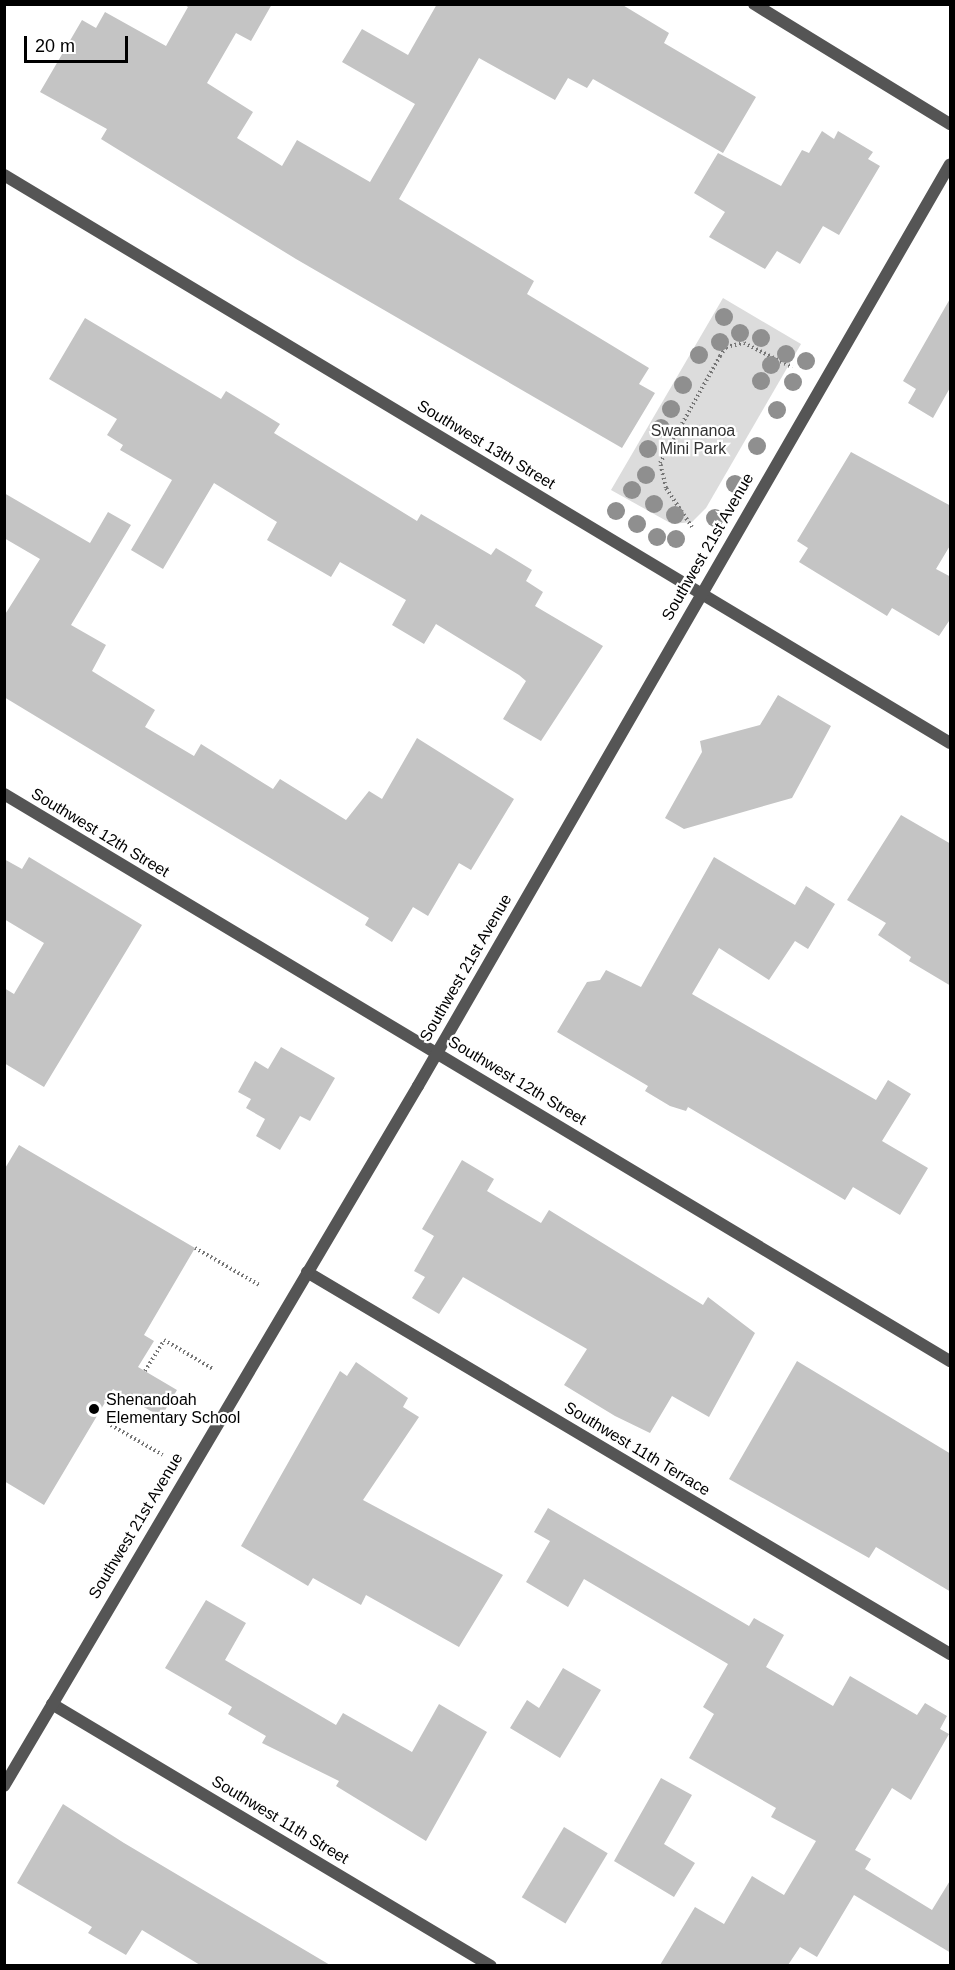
<!DOCTYPE html>
<style>
body{margin:0}
#map{position:relative;width:955px;height:1970px;overflow:hidden;background:#fff;font-family:Arial,sans-serif}
div>[style]{position:absolute}
.green>*{inset:0;background:#dcdcdc}
.building>*{inset:0;background:#c4c4c4;transform-origin:0 0}
.path>*{height:4px;margin-top:-2px;transform-origin:0;background:repeating-linear-gradient(90deg,#777 0 1.5px,transparent 0 4.5px)}
.minor>*{height:12px;margin:-6px;padding:0 6px;transform-origin:6px;border-radius:6px;background:#555}
.trees>*{width:18px;height:18px;margin:-9px;border-radius:50%;background:#8f8f8f}
.dots>*{width:16px;height:16px;translate:-50% -50%;box-sizing:border-box;border:3px solid #fff;border-radius:50%}
span{translate:-50% -50%;white-space:nowrap;text-align:center;line-height:1.15;-webkit-text-stroke:4.5px #fff;paint-order:stroke}
.park-label{font-size:16px;color:#333}
.street-label{font-size:16px;color:#000}
.poi-label{font-size:16px;color:#000}
.left{translate:0 -50%;text-align:left}
.frame{position:absolute;inset:0;border:6px solid #000;pointer-events:none}
.scale{position:absolute;left:24px;top:36px;width:104px;height:27px;box-sizing:border-box;border:3px solid #000;border-top:0;padding-left:8px;font-size:18px;line-height:21px;white-space:nowrap;color:#000;-webkit-text-stroke:4px #fff;paint-order:stroke}
</style>
<div id="map">
<div class="green">
<i style="clip-path:polygon(723px 298px,801px 344px,706px 508px,692px 522px,672px 524px,611px 490px)"></i>
</div>
<div class="building">
<i style="clip-path:polygon(183px 4px,272px 4px,251px 41px,236px 33px,207px 83px,253px 112px,237px 138px,282px 166px,297px 140px,370px 182px,415px 104px,342px 62px,362px 29px,408px 55px,437px 4px,621px 4px,669px 33px,664px 43px,756px 97px,723px 153px,593px 79px,587px 88px,568px 78px,555px 100px,479px 58px,399px 199px,534px 281px,527px 294px,649px 368px,639px 384px,655px 393px,622px 448px,296px 259px,101px 139px,107px 129px,40px 92px,82px 20px,96px 28px,105px 12px,166px 46px,188px 7px)"></i>
<i style="clip-path:polygon(822px 131px,834px 139px,838px 131px,873px 152px,868px 159px,880px 166px,839px 235px,823px 226px,800px 264px,777px 251px,765px 269px,709px 237px,725px 212px,694px 193px,718px 153px,781px 186px,802px 150px,809px 153px)"></i>
<i style="clip-path:polygon(951px 297px,951px 386px,933px 418px,908px 403px,916px 389px,903px 381px)"></i>
<i style="clip-path:polygon(85px 318px,221px 399px,226px 391px,280px 424px,274px 433px,417px 521px,421px 514px,491px 555px,496px 548px,532px 570px,526px 581px,543px 592px,535px 606px,603px 646px,541px 741px,503px 719px,526px 681px,519px 675px,436px 624px,424px 644px,392px 625px,406px 600px,340px 562px,331px 577px,267px 540px,277px 522px,214px 483px,163px 569px,131px 550px,172px 480px,120px 450px,123px 445px,107px 435px,117px 419px,49px 379px)"></i>
<i style="clip-path:polygon(851px 452px,951px 506px,951px 544px,936px 569px,951px 577px,951px 618px,939px 636px,892px 608px,887px 616px,799px 562px,808px 548px,797px 541px)"></i>
<i style="clip-path:polygon(4px 493px,90px 543px,108px 512px,131px 525px,71px 625px,106px 645px,92px 671px,155px 710px,145px 727px,194px 756px,201px 744px,273px 789px,280px 779px,346px 820px,369px 791px,382px 799px,417px 738px,514px 799px,471px 870px,459px 863px,428px 916px,413px 907px,392px 942px,365px 925px,369px 918px,4px 697px,4px 616px,40px 559px,4px 538px)"></i>
<i style="clip-path:polygon(778px 695px,831px 726px,792px 798px,684px 829px,665px 818px,702px 752px,700px 741px,760px 725px)"></i>
<i style="clip-path:polygon(901px 815px,951px 844px,951px 986px,909px 961px,911px 957px,878px 935px,886px 923px,847px 900px)"></i>
<i style="clip-path:polygon(29px 857px,142px 925px,44px 1087px,4px 1063px,4px 988px,14px 994px,44px 943px,4px 919px,4px 859px,22px 869px)"></i>
<i style="clip-path:polygon(714px 857px,795px 905px,806px 886px,835px 904px,808px 949px,795px 941px,769px 980px,719px 948px,692px 994px,876px 1100px,888px 1080px,911px 1094px,882px 1141px,928px 1168px,900px 1215px,853px 1187px,845px 1200px,688px 1107px,686px 1111px,670px 1106px,645px 1091px,648px 1086px,557px 1032px,587px 982px,600px 980px,606px 970px,641px 987px)"></i>
<i style="clip-path:polygon(281px 1047px,335px 1078px,310px 1121px,300px 1116px,280px 1150px,256px 1136px,265px 1119px,246px 1108px,251px 1099px,238px 1092px,255px 1061px,268px 1069px)"></i>
<i style="clip-path:polygon(19px 1145px,195px 1248px,144px 1335px,154px 1341px,138px 1367px,177px 1390px,161px 1417px,113px 1389px,44px 1505px,4px 1481px,4px 1170px)"></i>
<i style="clip-path:polygon(462px 1160px,494px 1179px,487px 1191px,541px 1223px,549px 1210px,703px 1305px,708px 1297px,755px 1333px,709px 1417px,672px 1396px,650px 1433px,615px 1416px,564px 1385px,587px 1349px,463px 1277px,439px 1314px,412px 1298px,425px 1277px,414px 1271px,434px 1236px,422px 1229px)"></i>
<i style="clip-path:polygon(797px 1361px,951px 1454px,951px 1592px,876px 1547px,869px 1558px,729px 1479px)"></i>
<i style="clip-path:polygon(356px 1362px,408px 1398px,403px 1407px,419px 1417px,363px 1500px,503px 1575px,459px 1647px,366px 1595px,361px 1605px,313px 1578px,308px 1586px,241px 1546px,340px 1371px,347px 1376px)"></i>
<i style="clip-path:polygon(548px 1508px,749px 1626px,754px 1618px,784px 1635px,766px 1667px,833px 1706px,850px 1676px,917px 1715px,925px 1703px,947px 1716px,940px 1729px,949px 1734px,911px 1800px,892px 1788px,855px 1850px,871px 1859px,865px 1869px,932px 1910px,951px 1879px,951px 1953px,854px 1895px,817px 1957px,800px 1947px,788px 1965px,660px 1965px,695px 1907px,724px 1924px,752px 1876px,784px 1895px,816px 1841px,771px 1817px,776px 1808px,689px 1758px,714px 1714px,703px 1707px,728px 1664px,584px 1579px,568px 1607px,526px 1582px,550px 1541px,534px 1532px)"></i>
<i style="clip-path:polygon(206px 1600px,246px 1623px,225px 1660px,336px 1725px,343px 1713px,412px 1752px,439px 1704px,487px 1732px,426px 1841px,336px 1786px,339px 1781px,262px 1743px,266px 1736px,228px 1714px,232px 1707px,165px 1668px)"></i>
<i style="clip-path:polygon(563px 1668px,601px 1690px,560px 1758px,510px 1728px,527px 1700px,539px 1708px)"></i>
<i style="clip-path:polygon(661px 1778px,692px 1795px,664px 1844px,695px 1863px,674px 1897px,614px 1861px)"></i>
<i style="clip-path:polygon(63px 1804px,124px 1843px,330px 1965px,200px 1965px,142px 1930px,126px 1955px,88px 1933px,92px 1927px,17px 1883px)"></i>
<i style="left:564px;top:1827px;width:51px;height:82px;rotate:31deg"></i>
</div>
<div class="path">
<i style="left:692px;top:527px;width:47px;rotate:-123.7deg"></i>
<i style="left:666px;top:488px;width:26px;rotate:-103deg"></i>
<i style="left:660px;top:463px;width:123px;rotate:-60.7deg"></i>
<i style="left:720px;top:356px;width:11px;rotate:-56deg"></i>
<i style="left:726px;top:347px;width:18px;rotate:-13deg"></i>
<i style="left:744px;top:343px;width:54px;rotate:26.6deg"></i>
<i style="left:195px;top:1248px;width:76px;rotate:29.9deg"></i>
<i style="left:145px;top:1371px;width:36px;rotate:-58deg"></i>
<i style="left:164px;top:1340px;width:57px;rotate:30.6deg"></i>
<i style="left:107px;top:1423px;width:64px;rotate:29.7deg"></i>
</div>
<div class="minor">
<i style="left:754px;top:4px;width:230px;rotate:31.5deg"></i>
<i style="left:4px;top:175px;width:1103px;rotate:30.98deg"></i>
<i style="left:4px;top:794px;width:1103px;rotate:30.94deg"></i>
<i style="left:307px;top:1272px;width:748px;rotate:30.71deg"></i>
<i style="left:52px;top:1704px;width:511px;rotate:30.83deg"></i>
<i style="left:4px;top:1786px;width:813px;rotate:-59.4deg"></i>
<i style="left:418px;top:1086px;width:1064px;rotate:-60.01deg"></i>
</div>
<div class="trees">
<i style="left:724px;top:317px"></i>
<i style="left:740px;top:333px"></i>
<i style="left:761px;top:338px"></i>
<i style="left:720px;top:342px"></i>
<i style="left:786px;top:354px"></i>
<i style="left:699px;top:355px"></i>
<i style="left:806px;top:361px"></i>
<i style="left:771px;top:365px"></i>
<i style="left:761px;top:381px"></i>
<i style="left:793px;top:382px"></i>
<i style="left:683px;top:385px"></i>
<i style="left:671px;top:409px"></i>
<i style="left:777px;top:410px"></i>
<i style="left:661px;top:428px"></i>
<i style="left:757px;top:446px"></i>
<i style="left:648px;top:449px"></i>
<i style="left:646px;top:475px"></i>
<i style="left:735px;top:484px"></i>
<i style="left:632px;top:490px"></i>
<i style="left:654px;top:504px"></i>
<i style="left:616px;top:511px"></i>
<i style="left:675px;top:515px"></i>
<i style="left:715px;top:518px"></i>
<i style="left:637px;top:524px"></i>
<i style="left:657px;top:537px"></i>
<i style="left:676px;top:539px"></i>
</div>
<div class="dots">
<i style="left:94px;top:1409px;background:#000"></i>
</div>
<div class="park-label">
<span style="left:693px;top:440px">Swannanoa<br>Mini Park</span>
</div>
<div class="street-label">
<span style="left:486px;top:445px;rotate:31deg">Southwest 13th Street</span>
<span style="left:708px;top:547px;rotate:-60deg">Southwest 21st Avenue</span>
<span style="left:100px;top:833px;rotate:31deg">Southwest 12th Street</span>
<span style="left:466px;top:968px;rotate:-60deg">Southwest 21st Avenue</span>
<span style="left:517px;top:1081px;rotate:31deg">Southwest 12th Street</span>
<span style="left:637px;top:1449px;rotate:31deg">Southwest 11th Terrace</span>
<span style="left:136px;top:1526px;rotate:-59deg">Southwest 21st Avenue</span>
<span style="left:280px;top:1820px;rotate:31deg">Southwest 11th Street</span>
</div>
<div class="poi-label">
<span class="left" style="left:106px;top:1409px">Shenandoah<br>Elementary School</span>
</div>
<div class="frame"></div>
<div class="scale">20 m</div>
</div>
